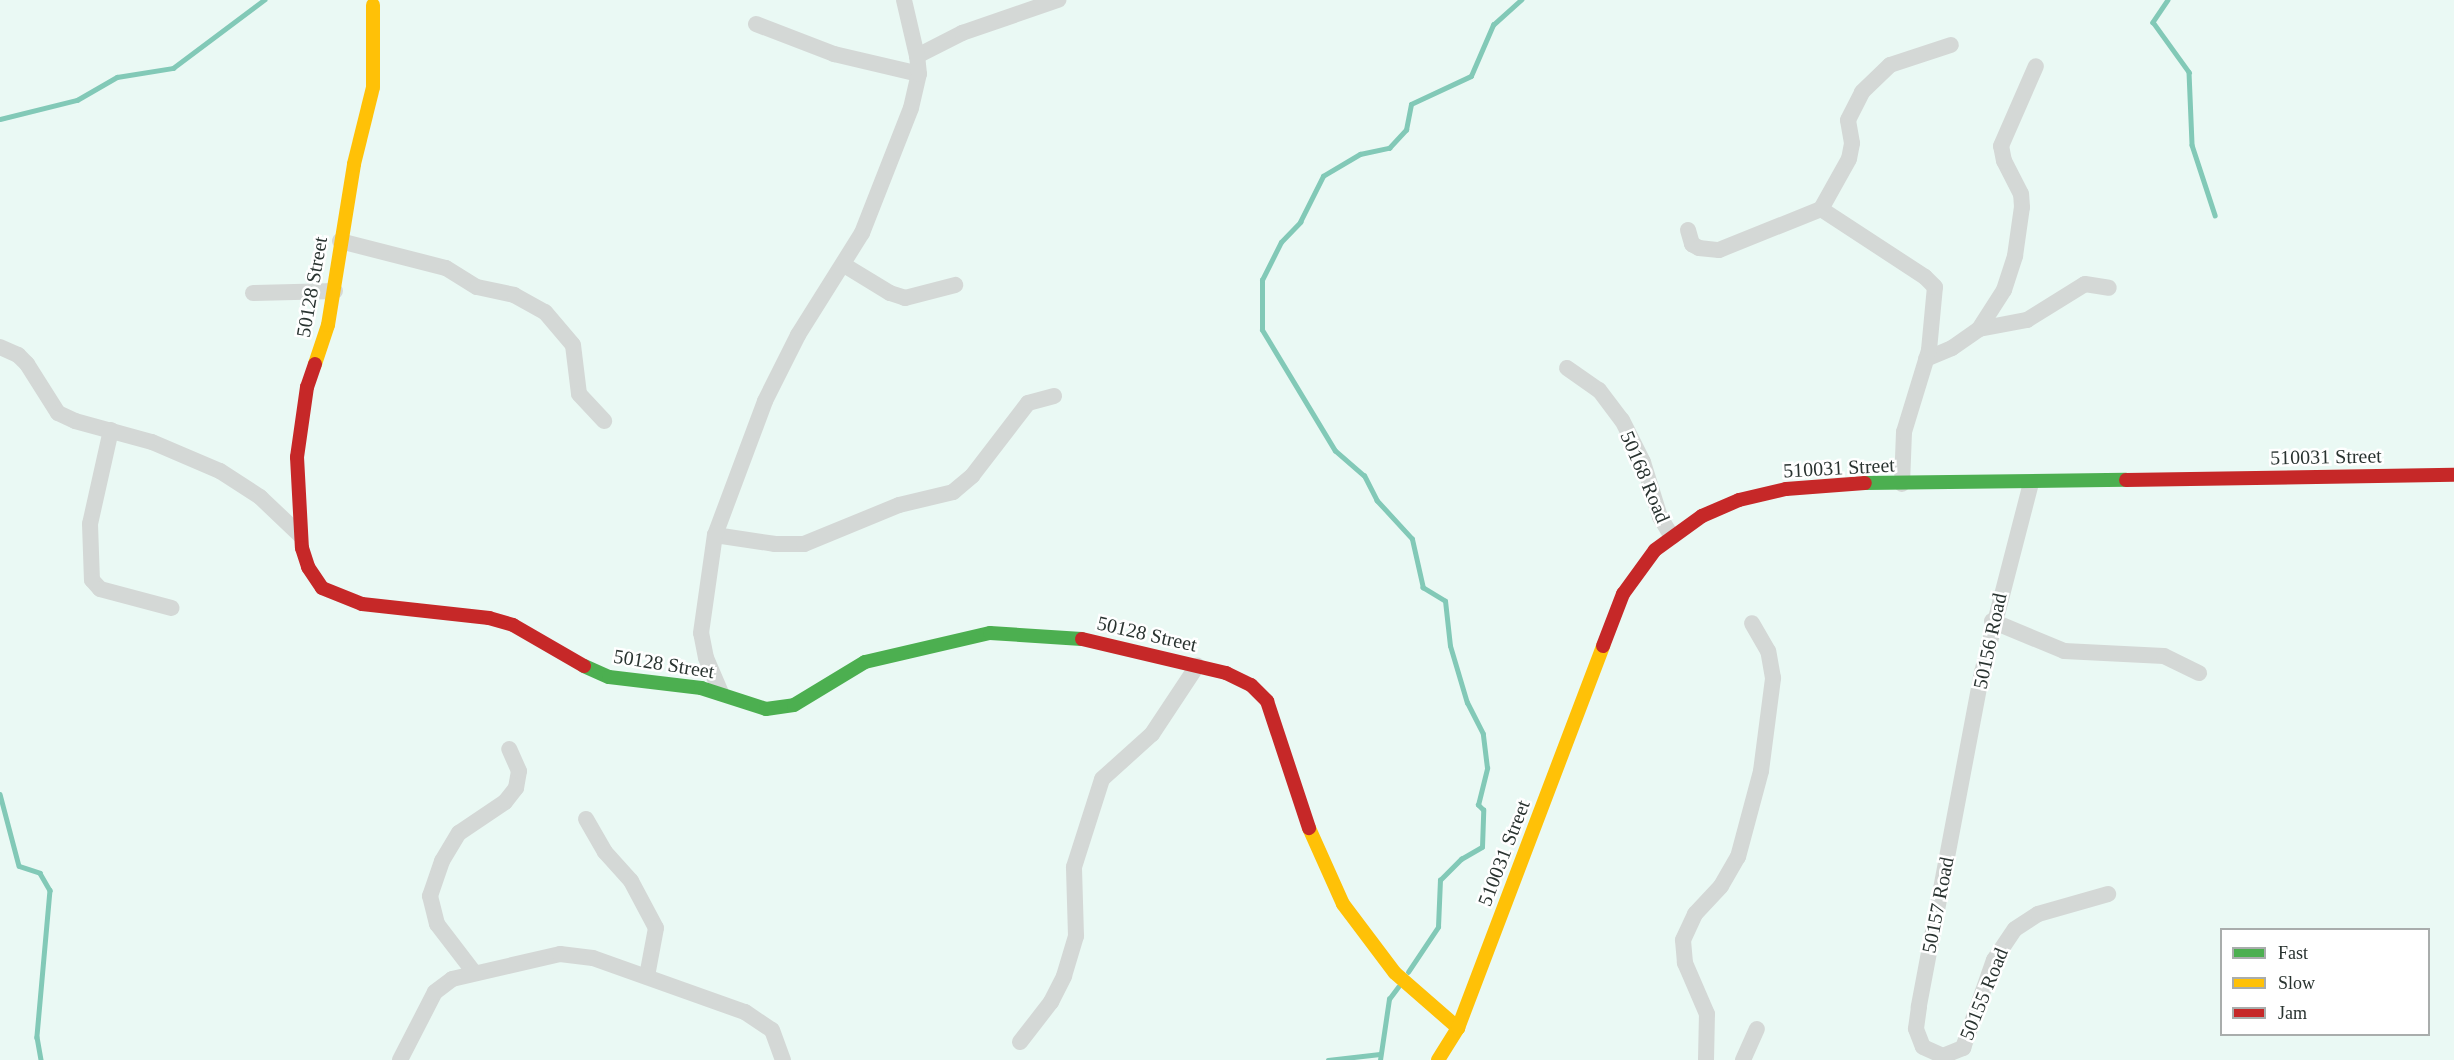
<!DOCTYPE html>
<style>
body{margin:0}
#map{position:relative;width:2454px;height:1060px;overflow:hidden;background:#eaf9f4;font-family:Georgia,serif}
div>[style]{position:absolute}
.stream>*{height:4.5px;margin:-2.25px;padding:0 2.25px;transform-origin:2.25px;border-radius:2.25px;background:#82c9b7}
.street>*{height:16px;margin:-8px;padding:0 8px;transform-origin:8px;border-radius:8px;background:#d4d8d6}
.fast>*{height:14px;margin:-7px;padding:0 7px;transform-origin:7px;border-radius:7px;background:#4caf50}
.slow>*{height:14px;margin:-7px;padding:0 7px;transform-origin:7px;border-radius:7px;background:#ffc107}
.jam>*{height:14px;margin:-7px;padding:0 7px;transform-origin:7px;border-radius:7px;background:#c62828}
span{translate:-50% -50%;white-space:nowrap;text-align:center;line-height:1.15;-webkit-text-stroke:5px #fff;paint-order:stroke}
.street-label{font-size:20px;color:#293330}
.legend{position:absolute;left:2220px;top:928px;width:210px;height:108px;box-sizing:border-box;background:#fff;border:2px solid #a9adac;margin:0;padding:8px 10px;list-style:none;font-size:18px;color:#293330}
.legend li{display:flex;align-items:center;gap:12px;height:30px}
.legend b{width:30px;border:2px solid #a9adac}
</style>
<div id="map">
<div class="stream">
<i style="left:2168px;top:0;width:27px;rotate:124deg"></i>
<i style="left:2153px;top:22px;width:62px;rotate:54.2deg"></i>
<i style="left:2189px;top:72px;width:73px;rotate:87.6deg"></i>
<i style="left:2192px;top:145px;width:74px;rotate:71.8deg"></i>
<i style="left:0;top:119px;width:79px;rotate:-13.9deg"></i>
<i style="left:77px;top:100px;width:46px;rotate:-29.9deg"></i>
<i style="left:117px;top:77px;width:57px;rotate:-9.1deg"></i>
<i style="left:173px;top:68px;width:114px;rotate:-36.8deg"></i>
<i style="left:0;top:794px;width:74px;rotate:75.2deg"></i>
<i style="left:19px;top:866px;width:22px;rotate:18deg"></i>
<i style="left:40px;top:873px;width:20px;rotate:60deg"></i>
<i style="left:50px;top:890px;width:148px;rotate:95.1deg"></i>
<i style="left:37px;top:1037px;width:23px;rotate:80deg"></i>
<i style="left:1408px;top:972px;width:54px;rotate:-56.3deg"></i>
<i style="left:1438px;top:927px;width:47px;rotate:-87.6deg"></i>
<i style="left:1440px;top:880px;width:30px;rotate:-45deg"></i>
<i style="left:1461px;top:859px;width:24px;rotate:-30deg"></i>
<i style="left:1482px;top:847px;width:37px;rotate:-88deg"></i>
<i style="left:1483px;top:810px;width:7px;rotate:-135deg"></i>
<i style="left:1478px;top:805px;width:38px;rotate:-76deg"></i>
<i style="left:1487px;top:768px;width:34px;rotate:-97deg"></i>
<i style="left:1483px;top:734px;width:35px;rotate:-117deg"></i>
<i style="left:1467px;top:703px;width:59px;rotate:-106.6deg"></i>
<i style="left:1450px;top:646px;width:45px;rotate:-96.3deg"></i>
<i style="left:1445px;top:601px;width:26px;rotate:-149deg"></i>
<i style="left:1423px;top:588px;width:50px;rotate:-102.7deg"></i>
<i style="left:1412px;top:539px;width:52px;rotate:-132.6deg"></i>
<i style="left:1377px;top:501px;width:28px;rotate:-117deg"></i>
<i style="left:1364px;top:476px;width:38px;rotate:-139deg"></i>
<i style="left:1335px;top:451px;width:141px;rotate:-121.1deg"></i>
<i style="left:1262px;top:330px;width:50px;rotate:-90deg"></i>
<i style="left:1262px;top:280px;width:42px;rotate:-63.4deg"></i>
<i style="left:1281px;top:242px;width:28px;rotate:-46deg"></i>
<i style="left:1300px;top:222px;width:51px;rotate:-63.4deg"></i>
<i style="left:1323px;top:176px;width:43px;rotate:-30.7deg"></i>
<i style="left:1360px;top:154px;width:30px;rotate:-12deg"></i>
<i style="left:1389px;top:148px;width:25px;rotate:-47deg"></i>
<i style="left:1406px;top:130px;width:26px;rotate:-79deg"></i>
<i style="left:1411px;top:104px;width:66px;rotate:-25deg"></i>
<i style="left:1471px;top:76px;width:56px;rotate:-66.7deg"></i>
<i style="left:1493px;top:25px;width:38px;rotate:-42deg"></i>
<i style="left:1328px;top:1060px;width:52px;rotate:-6.6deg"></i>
<i style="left:1380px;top:1060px;width:62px;rotate:-81.6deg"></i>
<i style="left:1389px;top:999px;width:15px;rotate:-53deg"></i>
</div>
<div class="street">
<i style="left:756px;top:24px;width:84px;rotate:21deg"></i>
<i style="left:834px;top:54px;width:87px;rotate:13.2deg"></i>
<i style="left:917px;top:56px;width:51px;rotate:-27.1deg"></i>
<i style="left:962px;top:33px;width:102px;rotate:-19deg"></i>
<i style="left:1688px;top:230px;width:15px;rotate:74deg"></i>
<i style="left:1692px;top:244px;width:8px;rotate:30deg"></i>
<i style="left:1699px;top:248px;width:20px;rotate:6deg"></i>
<i style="left:1719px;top:250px;width:110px;rotate:-21.9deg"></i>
<i style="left:340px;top:241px;width:109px;rotate:14.3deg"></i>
<i style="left:446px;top:268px;width:36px;rotate:32deg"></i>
<i style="left:477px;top:287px;width:38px;rotate:12deg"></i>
<i style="left:514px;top:295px;width:35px;rotate:29deg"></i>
<i style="left:545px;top:312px;width:43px;rotate:49.7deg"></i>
<i style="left:573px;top:345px;width:49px;rotate:83deg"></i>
<i style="left:579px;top:394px;width:37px;rotate:47deg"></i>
<i style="left:844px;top:265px;width:54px;rotate:31.3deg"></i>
<i style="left:890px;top:293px;width:16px;rotate:18deg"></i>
<i style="left:905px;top:298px;width:52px;rotate:-14.6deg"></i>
<i style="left:253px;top:293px;width:82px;rotate:-1.4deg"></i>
<i style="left:1979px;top:329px;width:49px;rotate:-10.6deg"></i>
<i style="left:2027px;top:320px;width:68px;rotate:-31.8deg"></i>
<i style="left:2085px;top:284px;width:24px;rotate:9deg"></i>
<i style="left:0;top:347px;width:20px;rotate:24deg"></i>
<i style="left:18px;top:355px;width:13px;rotate:45deg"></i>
<i style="left:27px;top:364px;width:58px;rotate:57.7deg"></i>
<i style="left:58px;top:413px;width:19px;rotate:25deg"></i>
<i style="left:75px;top:421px;width:80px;rotate:15.3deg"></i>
<i style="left:152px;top:442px;width:74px;rotate:23.1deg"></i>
<i style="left:220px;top:471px;width:48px;rotate:33deg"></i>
<i style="left:260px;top:497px;width:55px;rotate:43.5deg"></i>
<i style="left:1926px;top:359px;width:28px;rotate:-23deg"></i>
<i style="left:1952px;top:348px;width:33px;rotate:-35deg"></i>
<i style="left:1979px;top:329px;width:46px;rotate:-57.3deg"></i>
<i style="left:2004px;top:290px;width:36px;rotate:-72deg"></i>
<i style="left:2015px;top:256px;width:49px;rotate:-81.9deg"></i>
<i style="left:2022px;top:207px;width:13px;rotate:-94deg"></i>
<i style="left:2021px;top:194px;width:37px;rotate:-117deg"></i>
<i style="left:2004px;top:161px;width:15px;rotate:-101deg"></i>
<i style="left:2001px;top:146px;width:87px;rotate:-66.4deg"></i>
<i style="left:1567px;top:368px;width:39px;rotate:35deg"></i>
<i style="left:1599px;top:390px;width:38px;rotate:53deg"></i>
<i style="left:1622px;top:420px;width:47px;rotate:63.4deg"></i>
<i style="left:1643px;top:462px;width:58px;rotate:72.8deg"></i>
<i style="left:1660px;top:517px;width:23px;rotate:59deg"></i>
<i style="left:111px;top:430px;width:96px;rotate:102.6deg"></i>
<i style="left:90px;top:524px;width:56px;rotate:88deg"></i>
<i style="left:92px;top:580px;width:12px;rotate:48deg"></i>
<i style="left:100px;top:589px;width:74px;rotate:14.8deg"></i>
<i style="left:2031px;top:483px;width:195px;rotate:104.5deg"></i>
<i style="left:1982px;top:672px;width:341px;rotate:100.7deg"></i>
<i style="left:1919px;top:1007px;width:22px;rotate:98deg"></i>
<i style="left:1916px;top:1029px;width:19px;rotate:69deg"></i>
<i style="left:1923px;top:1047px;width:22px;rotate:24deg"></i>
<i style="left:1943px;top:1056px;width:22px;rotate:-22deg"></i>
<i style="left:1963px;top:1048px;width:93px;rotate:-70.6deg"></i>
<i style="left:1994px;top:960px;width:37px;rotate:-56deg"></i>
<i style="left:2015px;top:929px;width:27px;rotate:-33deg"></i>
<i style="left:2038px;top:914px;width:73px;rotate:-15.9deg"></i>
<i style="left:1902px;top:484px;width:52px;rotate:-87.8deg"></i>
<i style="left:1904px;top:432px;width:86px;rotate:-73deg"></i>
<i style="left:1929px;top:350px;width:63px;rotate:-84.6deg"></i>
<i style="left:1935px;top:287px;width:14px;rotate:-135deg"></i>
<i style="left:1925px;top:277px;width:124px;rotate:-146.8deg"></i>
<i style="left:1821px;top:209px;width:57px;rotate:-60.8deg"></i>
<i style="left:1849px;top:159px;width:16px;rotate:-79deg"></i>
<i style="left:1852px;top:143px;width:23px;rotate:-100deg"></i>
<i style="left:1848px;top:120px;width:31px;rotate:-63deg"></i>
<i style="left:1862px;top:92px;width:39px;rotate:-44deg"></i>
<i style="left:1890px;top:65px;width:64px;rotate:-18.2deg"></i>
<i style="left:715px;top:535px;width:61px;rotate:8.5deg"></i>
<i style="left:775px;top:544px;width:29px"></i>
<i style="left:804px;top:544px;width:103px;rotate:-22.3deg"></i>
<i style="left:899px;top:505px;width:56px;rotate:-13.5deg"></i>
<i style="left:953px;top:492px;width:25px;rotate:-40deg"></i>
<i style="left:972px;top:476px;width:92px;rotate:-52.5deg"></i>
<i style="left:1028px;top:403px;width:27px;rotate:-15deg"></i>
<i style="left:1992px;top:621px;width:78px;rotate:22.6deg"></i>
<i style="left:2064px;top:651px;width:100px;rotate:2.9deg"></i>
<i style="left:2164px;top:656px;width:39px;rotate:26deg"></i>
<i style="left:721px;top:693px;width:38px;rotate:-113deg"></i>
<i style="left:706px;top:658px;width:25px;rotate:-101deg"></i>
<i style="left:701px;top:633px;width:99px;rotate:-81.9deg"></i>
<i style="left:715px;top:535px;width:143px;rotate:-69.5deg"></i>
<i style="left:765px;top:401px;width:74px;rotate:-63.4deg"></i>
<i style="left:798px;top:335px;width:120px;rotate:-57.9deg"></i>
<i style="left:862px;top:233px;width:134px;rotate:-68.6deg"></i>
<i style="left:911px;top:108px;width:35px;rotate:-77deg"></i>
<i style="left:919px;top:74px;width:18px;rotate:-96deg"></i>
<i style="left:917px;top:56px;width:57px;rotate:-103.1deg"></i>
<i style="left:586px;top:819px;width:38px;rotate:60deg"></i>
<i style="left:605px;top:852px;width:39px;rotate:48deg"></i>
<i style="left:631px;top:881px;width:53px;rotate:62deg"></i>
<i style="left:656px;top:928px;width:49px;rotate:100.6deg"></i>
<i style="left:473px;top:971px;width:59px;rotate:-127.5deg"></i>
<i style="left:437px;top:924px;width:29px;rotate:-104deg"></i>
<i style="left:430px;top:896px;width:37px;rotate:-71deg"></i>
<i style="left:442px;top:861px;width:33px;rotate:-59deg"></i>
<i style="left:459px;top:833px;width:55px;rotate:-34deg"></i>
<i style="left:505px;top:802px;width:18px;rotate:-52deg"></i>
<i style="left:516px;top:788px;width:17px;rotate:-80deg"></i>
<i style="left:519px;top:771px;width:24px;rotate:-114deg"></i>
<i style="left:1020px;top:1042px;width:51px;rotate:-52.2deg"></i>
<i style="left:1051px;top:1002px;width:29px;rotate:-63deg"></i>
<i style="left:1064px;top:976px;width:42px;rotate:-73.3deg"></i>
<i style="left:1076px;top:936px;width:69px;rotate:-91.7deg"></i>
<i style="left:1074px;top:867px;width:92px;rotate:-72.3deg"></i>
<i style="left:1102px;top:779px;width:67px;rotate:-42deg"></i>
<i style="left:1152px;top:734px;width:82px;rotate:-56.5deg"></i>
<i style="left:400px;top:1060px;width:76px;rotate:-62.8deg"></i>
<i style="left:435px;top:992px;width:21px;rotate:-37deg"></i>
<i style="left:452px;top:979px;width:111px;rotate:-13deg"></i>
<i style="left:560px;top:954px;width:33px;rotate:7deg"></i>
<i style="left:593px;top:958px;width:161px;rotate:19.6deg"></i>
<i style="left:745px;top:1012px;width:32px;rotate:34deg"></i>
<i style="left:772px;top:1030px;width:32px;rotate:70deg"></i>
<i style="left:1706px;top:1060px;width:46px;rotate:-88.8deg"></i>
<i style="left:1707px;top:1014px;width:56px;rotate:-113.3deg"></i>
<i style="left:1685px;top:963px;width:23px;rotate:-95deg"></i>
<i style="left:1683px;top:940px;width:29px;rotate:-65deg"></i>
<i style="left:1695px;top:914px;width:38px;rotate:-47deg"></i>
<i style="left:1721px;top:886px;width:34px;rotate:-60deg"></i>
<i style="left:1738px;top:857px;width:89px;rotate:-75deg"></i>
<i style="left:1761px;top:771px;width:94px;rotate:-82.6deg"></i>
<i style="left:1773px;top:678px;width:27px;rotate:-100deg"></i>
<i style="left:1768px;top:651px;width:32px;rotate:-120deg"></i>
<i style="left:1743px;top:1060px;width:34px;rotate:-66deg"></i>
</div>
<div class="fast">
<i style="left:1865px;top:483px;width:261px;rotate:-0.7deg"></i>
<i style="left:584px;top:666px;width:27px;rotate:24deg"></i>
<i style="left:609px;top:677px;width:93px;rotate:6.8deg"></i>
<i style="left:701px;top:688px;width:68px;rotate:17.9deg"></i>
<i style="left:766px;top:709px;width:28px;rotate:-8deg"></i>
<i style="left:794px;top:705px;width:83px;rotate:-31.2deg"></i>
<i style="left:865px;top:662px;width:128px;rotate:-13.1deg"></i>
<i style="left:990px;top:633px;width:92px;rotate:3.7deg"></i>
</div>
<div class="slow">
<i style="left:315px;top:364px;width:41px;rotate:-71.6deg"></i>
<i style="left:328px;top:325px;width:163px;rotate:-80.8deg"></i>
<i style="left:354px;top:164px;width:79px;rotate:-76.1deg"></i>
<i style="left:373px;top:87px;width:82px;rotate:-90deg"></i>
<i style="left:1309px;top:828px;width:83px;rotate:65.9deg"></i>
<i style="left:1343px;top:904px;width:86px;rotate:53deg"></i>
<i style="left:1395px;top:973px;width:84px;rotate:41.1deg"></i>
<i style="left:1438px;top:1060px;width:38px;rotate:-58deg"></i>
<i style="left:1458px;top:1028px;width:409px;rotate:-69.2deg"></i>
</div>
<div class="jam">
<i style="left:315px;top:364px;width:24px;rotate:109deg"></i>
<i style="left:307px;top:387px;width:71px;rotate:98.1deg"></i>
<i style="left:297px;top:457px;width:91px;rotate:86.9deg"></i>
<i style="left:302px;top:548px;width:20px;rotate:72deg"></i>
<i style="left:308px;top:567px;width:25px;rotate:56deg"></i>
<i style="left:322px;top:588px;width:43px;rotate:21.8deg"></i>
<i style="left:362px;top:604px;width:128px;rotate:6.3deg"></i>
<i style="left:489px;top:618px;width:25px;rotate:16deg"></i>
<i style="left:513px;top:625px;width:82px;rotate:30deg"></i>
<i style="left:2126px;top:480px;width:328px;rotate:-0.9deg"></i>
<i style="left:1082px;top:639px;width:148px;rotate:13.3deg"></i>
<i style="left:1226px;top:673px;width:28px;rotate:26deg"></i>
<i style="left:1251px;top:685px;width:23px;rotate:45deg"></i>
<i style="left:1267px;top:701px;width:134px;rotate:71.7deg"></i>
<i style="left:1603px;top:646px;width:56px;rotate:-69deg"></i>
<i style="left:1623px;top:594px;width:54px;rotate:-54deg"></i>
<i style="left:1655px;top:550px;width:58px;rotate:-35.9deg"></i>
<i style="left:1702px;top:516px;width:40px;rotate:-23.4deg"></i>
<i style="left:1739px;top:500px;width:48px;rotate:-13.2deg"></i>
<i style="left:1786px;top:489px;width:79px;rotate:-4.3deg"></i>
</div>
<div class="street-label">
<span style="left:312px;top:287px;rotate:-80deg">50128 Street</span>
<span style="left:2326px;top:457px;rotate:-1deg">510031 Street</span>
<span style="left:1839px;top:468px;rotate:-3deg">510031 Street</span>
<span style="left:1645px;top:477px;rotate:67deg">50168 Road</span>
<span style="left:1147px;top:634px;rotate:13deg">50128 Street</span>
<span style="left:1990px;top:641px;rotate:-78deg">50156 Road</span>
<span style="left:664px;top:664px;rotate:9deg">50128 Street</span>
<span style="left:1504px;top:853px;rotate:-69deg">510031 Street</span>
<span style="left:1938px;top:905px;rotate:-79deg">50157 Road</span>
<span style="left:1984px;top:994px;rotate:-68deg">50155 Road</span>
</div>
<ul class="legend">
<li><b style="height:8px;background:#4caf50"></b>Fast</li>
<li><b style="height:8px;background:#ffc107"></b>Slow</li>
<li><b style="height:8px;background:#c62828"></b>Jam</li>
</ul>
</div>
